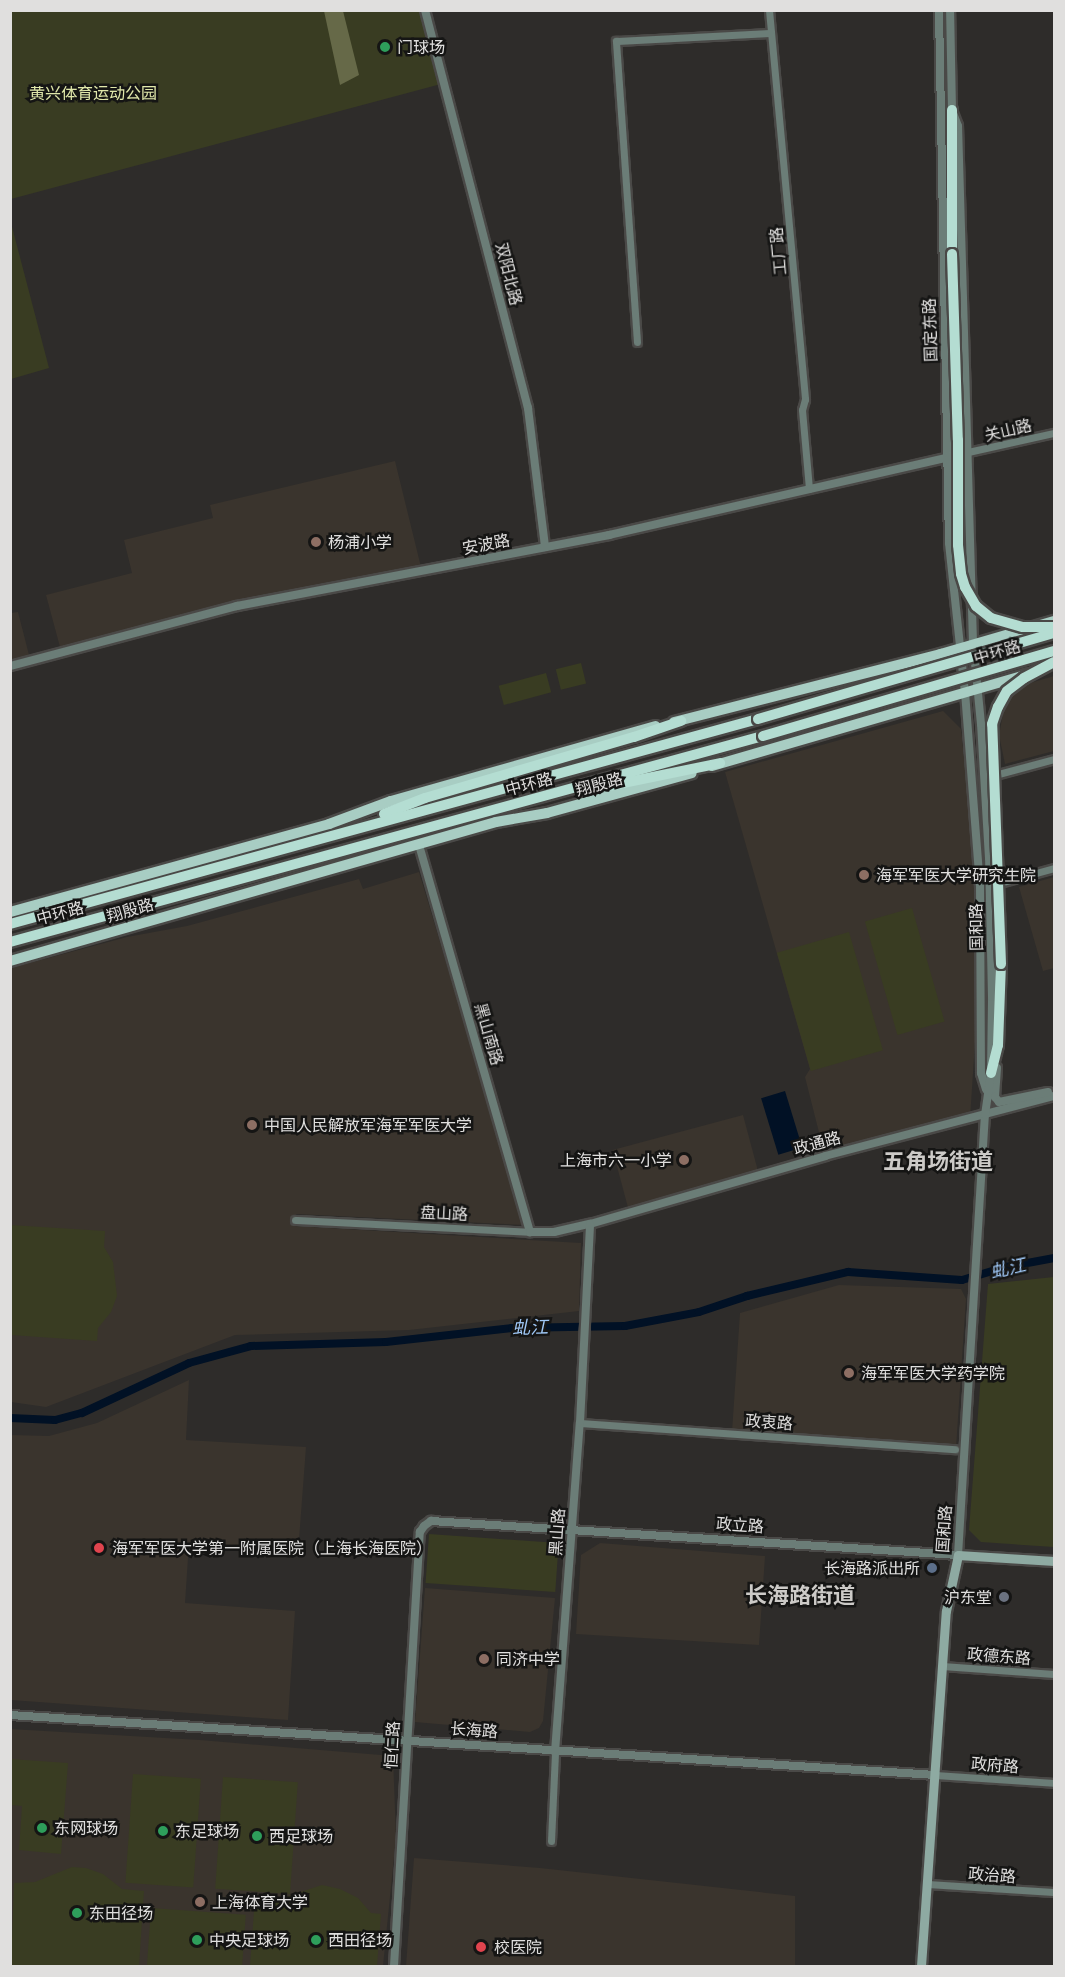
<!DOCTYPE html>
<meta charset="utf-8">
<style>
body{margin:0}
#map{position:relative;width:1065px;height:1977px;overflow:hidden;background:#2e2c2a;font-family:"PT Sans","Noto Sans SC",sans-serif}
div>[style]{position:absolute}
.built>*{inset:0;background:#3a342d;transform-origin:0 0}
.green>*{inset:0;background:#393c22;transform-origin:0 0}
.forest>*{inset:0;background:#666948}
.water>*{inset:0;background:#011125;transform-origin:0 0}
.canal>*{height:8px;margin:-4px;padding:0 4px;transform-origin:4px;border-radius:4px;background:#011125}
.roads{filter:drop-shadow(2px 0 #4a4947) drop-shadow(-2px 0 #4a4947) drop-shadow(0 2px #4a4947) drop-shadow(0 -2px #4a4947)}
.minor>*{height:7px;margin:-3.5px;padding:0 3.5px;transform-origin:3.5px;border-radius:3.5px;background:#6b7d77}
.tertiary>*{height:8px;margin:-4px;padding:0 4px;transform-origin:4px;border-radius:4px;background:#6b7d77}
.secondary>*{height:9px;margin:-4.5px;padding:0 4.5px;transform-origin:4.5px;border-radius:4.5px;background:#8eaaa2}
.primary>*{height:10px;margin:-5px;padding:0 5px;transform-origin:5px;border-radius:5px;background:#a8cdc3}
.trunk>*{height:10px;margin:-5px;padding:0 5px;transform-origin:5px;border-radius:5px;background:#b4ddd2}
.bridges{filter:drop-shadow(2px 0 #4a4947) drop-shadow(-2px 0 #4a4947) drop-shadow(0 2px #4a4947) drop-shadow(0 -2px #4a4947)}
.trunk-bridge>*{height:10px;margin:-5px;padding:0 5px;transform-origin:5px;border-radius:5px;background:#b4ddd2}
.dots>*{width:16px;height:16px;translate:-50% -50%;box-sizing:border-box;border:3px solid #151514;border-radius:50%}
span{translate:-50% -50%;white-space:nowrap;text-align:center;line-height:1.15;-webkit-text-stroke:5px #151514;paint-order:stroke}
.poi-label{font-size:16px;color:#e0dfde}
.left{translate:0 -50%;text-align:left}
.right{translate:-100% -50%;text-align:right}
.park-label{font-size:16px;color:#e0e7aa}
.street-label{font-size:16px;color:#e0dfde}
.water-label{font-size:18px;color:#a0c9f8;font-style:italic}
.district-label{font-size:22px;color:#cccac7;font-weight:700}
.frame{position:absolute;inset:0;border:12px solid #e0dfde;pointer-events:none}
</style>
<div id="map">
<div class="built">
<i style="clip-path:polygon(395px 461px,421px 567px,231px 604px,60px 647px,46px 595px,132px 573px,124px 540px,213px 518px,210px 505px)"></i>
<i style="clip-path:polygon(18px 612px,29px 655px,11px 660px,11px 613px)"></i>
<i style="clip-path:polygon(1054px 676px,1054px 751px,1005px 764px,999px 735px,1005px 703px,1020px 686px)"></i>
<i style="clip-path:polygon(943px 711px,961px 729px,969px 807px,977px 934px,976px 1027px,970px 1119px,825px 1156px,805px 1077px,810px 1069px,725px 772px)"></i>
<i style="clip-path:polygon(419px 872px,525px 1225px,296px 1214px,294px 1226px,581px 1243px,579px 1311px,409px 1330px,235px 1335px,46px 1407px,11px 1402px,11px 968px,127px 937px,187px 926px,359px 879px,363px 889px)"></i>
<i style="clip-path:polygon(1054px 877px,1054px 968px,1043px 971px,1019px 887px)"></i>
<i style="left:743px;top:1115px;width:59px;height:135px;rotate:75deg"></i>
<i style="clip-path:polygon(839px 1285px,961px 1289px,966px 1299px,956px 1448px,732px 1432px,740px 1313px)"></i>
<i style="clip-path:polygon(189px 1380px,186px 1440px,306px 1447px,298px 1553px,189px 1543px,185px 1603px,295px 1611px,288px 1720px,11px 1700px,11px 1435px,49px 1436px,97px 1423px)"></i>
<i style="clip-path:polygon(600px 1543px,765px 1556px,759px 1645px,576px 1634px,581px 1555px)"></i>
<i style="clip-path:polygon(425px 1588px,555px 1598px,543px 1721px,539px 1728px,530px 1732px,415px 1722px)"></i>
<i style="clip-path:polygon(10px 1729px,200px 1740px,393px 1756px,396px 1837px,383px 1966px,11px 1966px)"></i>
<i style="clip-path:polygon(414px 1858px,540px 1868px,795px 1896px,795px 1966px,406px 1966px)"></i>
</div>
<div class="green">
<i style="clip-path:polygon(11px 11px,420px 11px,441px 84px,11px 199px)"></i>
<i style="clip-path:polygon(11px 223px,49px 368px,11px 379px,10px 379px)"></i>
<i style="left:581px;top:663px;width:21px;height:26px;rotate:76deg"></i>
<i style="left:546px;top:673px;width:20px;height:49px;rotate:75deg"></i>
<i style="left:912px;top:908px;width:118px;height:49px;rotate:74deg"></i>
<i style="left:849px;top:932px;width:123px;height:75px;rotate:74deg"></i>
<i style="clip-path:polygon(10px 1225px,105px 1231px,104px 1247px,113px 1262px,117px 1296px,111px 1312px,98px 1328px,97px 1341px,11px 1335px)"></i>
<i style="clip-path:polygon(1054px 1277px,1054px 1547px,981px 1542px,969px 1530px,988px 1284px)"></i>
<i style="left:429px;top:1534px;width:130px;height:49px;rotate:4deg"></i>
<i style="clip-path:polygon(10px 1759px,68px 1763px,61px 1854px,19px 1850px,22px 1806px,11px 1805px)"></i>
<i style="left:133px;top:1774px;width:68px;height:109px;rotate:4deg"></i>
<i style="left:223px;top:1777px;width:75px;height:112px;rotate:4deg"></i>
<i style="clip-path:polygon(72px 1867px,86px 1868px,103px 1874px,122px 1889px,144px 1891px,139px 1966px,11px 1966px,14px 1883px,35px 1882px)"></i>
<i style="clip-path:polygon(322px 1885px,340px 1889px,358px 1898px,371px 1913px,381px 1914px,377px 1966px,250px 1966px,255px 1897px,279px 1899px)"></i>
<i style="left:151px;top:1908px;width:95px;height:58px;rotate:4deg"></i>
</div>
<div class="forest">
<i style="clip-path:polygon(324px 11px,343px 11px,359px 75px,340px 85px)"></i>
</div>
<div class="water">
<i style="left:785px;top:1091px;width:59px;height:25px;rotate:73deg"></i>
</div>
<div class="canal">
<i style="left:10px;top:1418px;width:45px;rotate:2.5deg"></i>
<i style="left:55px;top:1420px;width:28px;rotate:-15deg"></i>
<i style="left:82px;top:1413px;width:118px;rotate:-25deg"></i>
<i style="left:189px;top:1363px;width:64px;rotate:-15.3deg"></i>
<i style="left:251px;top:1346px;width:135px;rotate:-1.7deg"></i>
<i style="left:386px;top:1342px;width:127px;rotate:-6.3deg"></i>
<i style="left:512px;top:1328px;width:113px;rotate:-1deg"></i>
<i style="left:625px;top:1326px;width:75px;rotate:-10.7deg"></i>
<i style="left:699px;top:1312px;width:51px;rotate:-18.4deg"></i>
<i style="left:747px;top:1296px;width:104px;rotate:-13.4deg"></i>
<i style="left:848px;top:1272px;width:114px;rotate:4deg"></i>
<i style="left:962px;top:1280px;width:46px;rotate:-16.5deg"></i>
<i style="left:1006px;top:1267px;width:49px;rotate:-10.6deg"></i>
</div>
<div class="roads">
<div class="minor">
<i style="left:769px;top:10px;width:391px;rotate:84.7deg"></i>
<i style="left:805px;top:399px;width:11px;rotate:105deg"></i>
<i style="left:802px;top:410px;width:79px;rotate:84.9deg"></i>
<i style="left:637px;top:342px;width:302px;rotate:-94deg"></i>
<i style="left:616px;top:41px;width:155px;rotate:-3deg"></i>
<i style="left:968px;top:452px;width:88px;rotate:-12.5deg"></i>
<i style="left:991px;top:776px;width:65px;rotate:-15.1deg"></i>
<i style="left:996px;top:884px;width:60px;rotate:-15.4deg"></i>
<i style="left:295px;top:1220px;width:235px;rotate:2.9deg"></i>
<i style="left:580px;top:1423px;width:376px;rotate:4deg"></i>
<i style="left:942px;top:1666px;width:112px;rotate:4.1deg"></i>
<i style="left:935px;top:1775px;width:119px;rotate:3.8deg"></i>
<i style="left:551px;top:1841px;width:89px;rotate:-87.4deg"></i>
<i style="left:927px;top:1884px;width:127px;rotate:3.6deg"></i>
</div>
<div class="tertiary">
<i style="left:425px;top:10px;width:411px;rotate:75.5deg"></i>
<i style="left:528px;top:408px;width:140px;rotate:83deg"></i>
<i style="left:939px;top:10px;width:533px;rotate:88.93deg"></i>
<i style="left:949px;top:543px;width:150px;rotate:83.9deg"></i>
<i style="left:965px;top:692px;width:194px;rotate:85.6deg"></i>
<i style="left:980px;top:885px;width:188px;rotate:89.7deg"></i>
<i style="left:981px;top:1073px;width:17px;rotate:73deg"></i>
<i style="left:10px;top:666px;width:235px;rotate:-14.8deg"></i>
<i style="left:237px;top:606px;width:379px;rotate:-10.8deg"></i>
<i style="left:609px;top:535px;width:353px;rotate:-12.9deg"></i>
<i style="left:419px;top:845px;width:403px;rotate:74deg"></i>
<i style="left:530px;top:1232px;width:24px"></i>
<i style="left:554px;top:1232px;width:37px;rotate:-13deg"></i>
<i style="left:590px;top:1224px;width:245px;rotate:-16.1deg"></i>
<i style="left:825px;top:1156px;width:237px;rotate:-14.7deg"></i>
<i style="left:997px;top:1068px;width:29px;rotate:94deg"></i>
<i style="left:995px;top:1097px;width:6px;rotate:51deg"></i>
<i style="left:999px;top:1102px;width:50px;rotate:-11.5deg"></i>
<i style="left:10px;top:1715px;width:927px;rotate:3.71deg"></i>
<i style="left:555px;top:1752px;width:330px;rotate:-85.7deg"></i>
<i style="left:580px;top:1423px;width:199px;rotate:-87.1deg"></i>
<i style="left:394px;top:1966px;width:435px;rotate:-86.6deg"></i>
<i style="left:420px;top:1532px;width:7px;rotate:-56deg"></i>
<i style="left:424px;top:1526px;width:9px;rotate:-36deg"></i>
<i style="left:431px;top:1521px;width:528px;rotate:3.69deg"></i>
<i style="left:958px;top:1555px;width:441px;rotate:-86.5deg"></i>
<i style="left:985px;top:1115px;width:42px;rotate:-81.9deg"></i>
<i style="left:991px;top:1073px;width:76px;rotate:-89.2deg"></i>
<i style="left:992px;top:997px;width:139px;rotate:-91.2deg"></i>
<i style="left:989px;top:858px;width:134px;rotate:-93.4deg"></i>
<i style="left:981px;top:724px;width:81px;rotate:-95.6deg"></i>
<i style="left:973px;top:643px;width:517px;rotate:-91.66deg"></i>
<i style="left:958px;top:126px;width:17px;rotate:-111deg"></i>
<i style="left:952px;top:110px;width:100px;rotate:-91.1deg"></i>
</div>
<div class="secondary">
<i style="left:921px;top:1966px;width:356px;rotate:-86deg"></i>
<i style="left:946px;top:1611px;width:57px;rotate:-77.9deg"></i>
<i style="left:958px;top:1555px;width:96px;rotate:3.6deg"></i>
</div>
<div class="primary">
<i style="left:674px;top:722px;width:276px;rotate:-14.3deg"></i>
<i style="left:941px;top:654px;width:118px;rotate:-16.3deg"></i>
<i style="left:712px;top:766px;width:329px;rotate:-16.2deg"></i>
<i style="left:10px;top:912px;width:331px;rotate:-15.4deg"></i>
<i style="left:329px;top:824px;width:66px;rotate:-20.4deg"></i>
<i style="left:391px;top:801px;width:275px;rotate:-15.8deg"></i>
<i style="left:10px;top:961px;width:505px;rotate:-15.96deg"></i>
<i style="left:496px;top:822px;width:52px;rotate:-10deg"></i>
<i style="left:547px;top:813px;width:150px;rotate:-15.4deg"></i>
</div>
<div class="trunk">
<i style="left:952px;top:254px;width:144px;rotate:-90deg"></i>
<i style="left:584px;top:791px;width:139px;rotate:-11.6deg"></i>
<i style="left:384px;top:814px;width:44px;rotate:-21.3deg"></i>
<i style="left:425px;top:798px;width:218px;rotate:-16.3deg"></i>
<i style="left:634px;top:737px;width:50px;rotate:-18.8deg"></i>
<i style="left:10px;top:924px;width:776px;rotate:-15.33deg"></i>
<i style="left:10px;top:942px;width:781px;rotate:-15.3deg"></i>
<i style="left:991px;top:1073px;width:29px;rotate:-76deg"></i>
<i style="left:998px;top:1045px;width:81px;rotate:-87.9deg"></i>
</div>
</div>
<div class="bridges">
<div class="trunk-bridge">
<i style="left:952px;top:254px;width:186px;rotate:88.2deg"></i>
<i style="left:958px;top:440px;width:105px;rotate:90deg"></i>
<i style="left:958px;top:545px;width:29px;rotate:84deg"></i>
<i style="left:961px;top:574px;width:14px;rotate:73deg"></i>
<i style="left:965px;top:587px;width:22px;rotate:60deg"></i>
<i style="left:976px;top:606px;width:19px;rotate:39deg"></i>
<i style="left:991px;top:618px;width:33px;rotate:16deg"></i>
<i style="left:1023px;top:627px;width:31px"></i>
<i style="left:758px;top:719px;width:308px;rotate:-16.2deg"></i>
<i style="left:763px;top:736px;width:303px;rotate:-16.3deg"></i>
<i style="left:1001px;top:964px;width:240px;rotate:-92.1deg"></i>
<i style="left:992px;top:724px;width:18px;rotate:-71deg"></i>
<i style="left:998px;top:707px;width:18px;rotate:-61deg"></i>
<i style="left:1007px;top:691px;width:21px;rotate:-37deg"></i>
<i style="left:1024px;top:678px;width:34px;rotate:-28deg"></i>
</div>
</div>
<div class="dots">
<i style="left:385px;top:47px;background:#2e9e5b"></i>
<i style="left:316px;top:542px;background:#8d6e63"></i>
<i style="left:864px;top:875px;background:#8d6e63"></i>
<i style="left:252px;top:1125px;background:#8d6e63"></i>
<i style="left:684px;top:1160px;background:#8d6e63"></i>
<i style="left:849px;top:1373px;background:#8d6e63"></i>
<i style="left:99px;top:1548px;background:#e0444e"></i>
<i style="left:932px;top:1568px;background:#5c6f8a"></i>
<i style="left:1004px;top:1597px;background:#6b7280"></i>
<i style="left:484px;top:1659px;background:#8d6e63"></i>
<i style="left:42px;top:1828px;background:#2e9e5b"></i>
<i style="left:163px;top:1831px;background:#2e9e5b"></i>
<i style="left:257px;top:1836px;background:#2e9e5b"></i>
<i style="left:200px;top:1902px;background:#8d6e63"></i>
<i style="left:77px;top:1913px;background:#2e9e5b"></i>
<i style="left:197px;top:1940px;background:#2e9e5b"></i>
<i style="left:316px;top:1940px;background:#2e9e5b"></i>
<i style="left:481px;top:1947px;background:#e0444e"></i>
</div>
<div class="poi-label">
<span class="left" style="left:397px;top:47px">门球场</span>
<span class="left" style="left:328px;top:542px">杨浦小学</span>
<span class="left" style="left:876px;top:875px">海军军医大学研究生院</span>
<span class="left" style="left:264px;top:1125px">中国人民解放军海军军医大学</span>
<span class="right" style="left:672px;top:1160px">上海市六一小学</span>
<span class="left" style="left:861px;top:1373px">海军军医大学药学院</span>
<span class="left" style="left:112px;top:1548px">海军军医大学第一附属医院（上海长海医院）</span>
<span class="right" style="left:920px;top:1568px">长海路派出所</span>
<span class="right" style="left:992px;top:1597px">沪东堂</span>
<span class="left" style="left:496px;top:1659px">同济中学</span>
<span class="left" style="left:54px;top:1828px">东网球场</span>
<span class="left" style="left:175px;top:1831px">东足球场</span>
<span class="left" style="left:269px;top:1836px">西足球场</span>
<span class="left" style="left:212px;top:1902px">上海体育大学</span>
<span class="left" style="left:89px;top:1913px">东田径场</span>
<span class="left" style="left:209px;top:1940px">中央足球场</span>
<span class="left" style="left:328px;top:1940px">西田径场</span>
<span class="left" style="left:494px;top:1947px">校医院</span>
</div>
<div class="park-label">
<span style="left:93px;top:93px">黄兴体育运动公园</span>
</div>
<div class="street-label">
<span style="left:778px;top:251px;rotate:-95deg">工厂路</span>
<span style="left:509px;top:274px;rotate:76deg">双阳北路</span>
<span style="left:930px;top:330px;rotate:-92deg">国定东路</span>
<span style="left:1008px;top:430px;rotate:-13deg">关山路</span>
<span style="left:486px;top:544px;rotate:-11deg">安波路</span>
<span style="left:997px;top:652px;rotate:-16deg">中环路</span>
<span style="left:529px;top:784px;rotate:-15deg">中环路</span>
<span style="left:599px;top:784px;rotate:-15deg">翔殷路</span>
<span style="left:130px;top:910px;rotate:-16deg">翔殷路</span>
<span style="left:60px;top:913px;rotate:-15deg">中环路</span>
<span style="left:976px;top:927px;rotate:-91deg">国和路</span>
<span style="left:489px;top:1034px;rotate:74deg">黑山南路</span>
<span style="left:817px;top:1143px;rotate:-15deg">政通路</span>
<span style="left:444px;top:1213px;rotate:3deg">盘山路</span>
<span style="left:769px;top:1422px;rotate:4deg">政衷路</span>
<span style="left:740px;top:1525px;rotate:4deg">政立路</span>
<span style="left:944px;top:1529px;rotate:-86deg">国和路</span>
<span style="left:557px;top:1532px;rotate:-86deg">黑山路</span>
<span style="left:999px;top:1656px;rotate:4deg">政德东路</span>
<span style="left:474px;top:1730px;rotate:4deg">长海路</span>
<span style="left:392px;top:1745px;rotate:-87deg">恒仁路</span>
<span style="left:995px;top:1765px;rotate:4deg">政府路</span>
<span style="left:992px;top:1875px;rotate:4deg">政治路</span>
</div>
<div class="water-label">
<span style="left:1008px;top:1269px;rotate:-13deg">虬江</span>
<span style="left:530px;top:1328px;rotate:-2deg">虬江</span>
</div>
<div class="district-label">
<span style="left:938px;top:1162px">五角场街道</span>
<span style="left:800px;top:1596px">长海路街道</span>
</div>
<div class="frame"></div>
</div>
